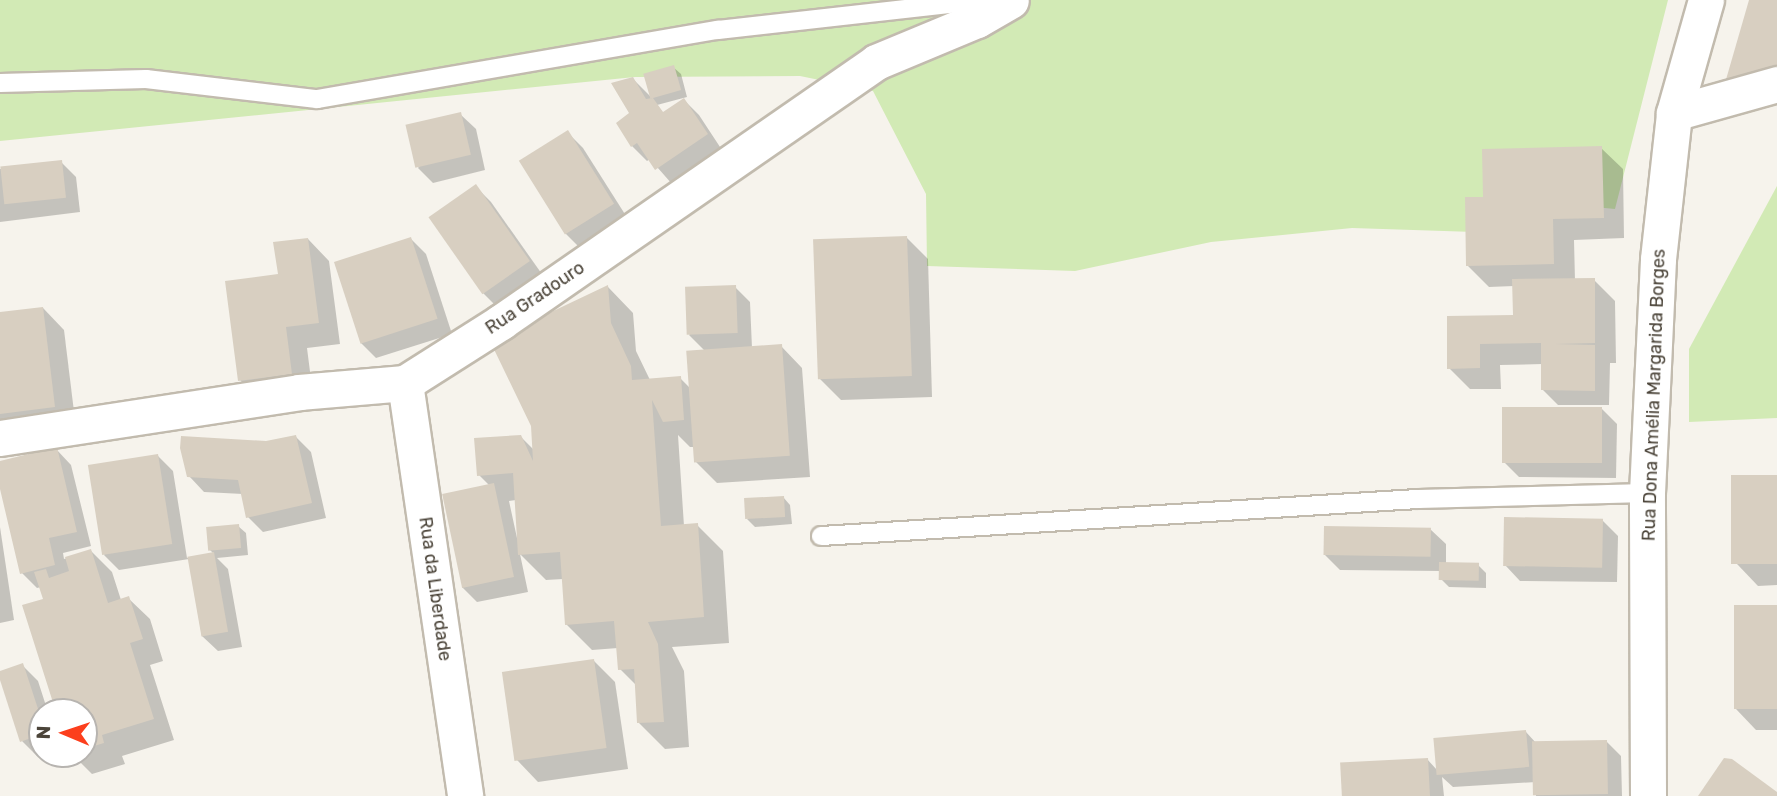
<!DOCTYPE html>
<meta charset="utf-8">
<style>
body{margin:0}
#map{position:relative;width:1777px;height:796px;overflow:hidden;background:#f6f3ec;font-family:Rubik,sans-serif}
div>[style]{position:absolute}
.green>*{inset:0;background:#d2eab5}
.shadow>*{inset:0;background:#0003}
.building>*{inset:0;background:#d8cfc1;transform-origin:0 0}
.roads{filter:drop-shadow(2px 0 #c2bbae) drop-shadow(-2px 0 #c2bbae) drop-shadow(0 2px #c2bbae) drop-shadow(0 -2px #c2bbae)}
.service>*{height:18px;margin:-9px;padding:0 9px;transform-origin:9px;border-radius:9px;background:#fff}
.minor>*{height:35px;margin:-17.5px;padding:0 17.5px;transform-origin:17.5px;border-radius:17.5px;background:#fff}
span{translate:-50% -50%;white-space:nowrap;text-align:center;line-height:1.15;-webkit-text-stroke:5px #fff;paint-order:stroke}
.street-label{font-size:18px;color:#4b4439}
.north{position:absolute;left:28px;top:698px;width:70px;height:70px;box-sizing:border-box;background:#fff;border:2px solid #b7b4b0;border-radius:50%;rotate:272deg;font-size:19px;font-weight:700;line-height:28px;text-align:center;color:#4b4439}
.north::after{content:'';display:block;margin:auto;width:24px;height:32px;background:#fc3f1d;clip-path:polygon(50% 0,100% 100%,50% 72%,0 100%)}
</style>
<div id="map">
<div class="green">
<i style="clip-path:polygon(0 0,1668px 0,1615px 209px,1522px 200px,1505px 233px,1352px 228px,1211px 242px,1075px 271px,927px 266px,926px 194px,873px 91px,800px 76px,635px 77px,0 141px)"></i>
<i style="clip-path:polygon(1777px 186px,1777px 418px,1689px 422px,1689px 349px)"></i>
</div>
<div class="shadow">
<i style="clip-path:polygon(673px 67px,681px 74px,687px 97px,657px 105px,664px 114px,684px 100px,699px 115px,722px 150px,672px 184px,650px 159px,647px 161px,632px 146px,631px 113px,633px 79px,653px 99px,646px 75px)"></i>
<i style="clip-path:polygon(460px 114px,476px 129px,485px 170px,433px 183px,418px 168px)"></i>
<i style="clip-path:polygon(568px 133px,583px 148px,628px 219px,581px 249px,566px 234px)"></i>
<i style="clip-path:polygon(1601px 148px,1623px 169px,1624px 238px,1574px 240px,1575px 280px,1594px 280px,1615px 301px,1616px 363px,1610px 363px,1609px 405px,1558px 405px,1542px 389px,1543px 364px,1500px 365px,1501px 389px,1470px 389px,1449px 368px,1514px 317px,1514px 286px,1489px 287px,1468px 266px,1484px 198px)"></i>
<i style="clip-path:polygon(61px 162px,76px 177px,80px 212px,0 222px,0 169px)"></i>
<i style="clip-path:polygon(476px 187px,491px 202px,544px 277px,498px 308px,483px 293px)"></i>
<i style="clip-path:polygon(906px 237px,928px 259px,932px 397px,841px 400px,819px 378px)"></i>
<i style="clip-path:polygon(308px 239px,329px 261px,340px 344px,307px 348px,313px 395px,261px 401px,240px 380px,280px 276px)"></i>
<i style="clip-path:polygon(411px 239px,426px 254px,452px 334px,376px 358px,361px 343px)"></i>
<i style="clip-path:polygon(evenodd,608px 287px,633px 313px,636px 351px,650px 380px,680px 378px,690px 388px,706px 352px,689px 335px,735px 287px,750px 302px,752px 348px,781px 346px,802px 368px,810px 477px,717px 483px,696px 462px,695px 447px,690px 447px,678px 435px,684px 526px,697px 525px,723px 551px,729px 643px,672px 647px,684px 671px,689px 747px,665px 749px,639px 723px,637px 686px,620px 669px,618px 648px,592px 650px,566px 624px,563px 579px,546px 580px,520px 554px,528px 592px,477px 602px,462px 587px,490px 486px,479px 475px,521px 437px,534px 450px,608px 287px,516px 500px,519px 538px,517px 538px,509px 501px,516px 500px)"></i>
<i style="clip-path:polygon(43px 308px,64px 330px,76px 428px,0 437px,0 313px)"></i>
<i style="clip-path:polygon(1602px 409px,1617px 424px,1616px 478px,1519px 477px,1504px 462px)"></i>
<i style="clip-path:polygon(296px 437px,311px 452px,326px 518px,263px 532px,248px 517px,243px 494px,204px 492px,189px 476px,267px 443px)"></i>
<i style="clip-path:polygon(56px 449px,71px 465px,91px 546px,63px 553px,64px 559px,91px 551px,112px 572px,121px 600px,128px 598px,150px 619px,163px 661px,150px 665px,174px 740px,122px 756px,125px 764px,92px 774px,72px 754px,84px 754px,84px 712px,58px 712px,45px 600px,41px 587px,37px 588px,22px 573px,0 481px,0 463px)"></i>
<i style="clip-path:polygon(158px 456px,173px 471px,187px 558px,214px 554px,210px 550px,238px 526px,246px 533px,248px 555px,217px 558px,228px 569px,242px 647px,218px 651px,202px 636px,189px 559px,119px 570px,104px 555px)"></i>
<i style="clip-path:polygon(1777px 477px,1777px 585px,1758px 586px,1737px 564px)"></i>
<i style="clip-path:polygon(783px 497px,790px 505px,792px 524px,755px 527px,747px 519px)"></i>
<i style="clip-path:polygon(1602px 520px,1618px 536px,1617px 582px,1520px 581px,1505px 565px)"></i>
<i style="clip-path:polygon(0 527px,14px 620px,0 623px)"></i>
<i style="clip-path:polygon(1430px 529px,1446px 544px,1446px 564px,1478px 565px,1486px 573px,1486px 588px,1449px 587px,1441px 579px,1441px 571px,1340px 570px,1325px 555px)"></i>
<i style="clip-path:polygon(1777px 607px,1777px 730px,1756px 730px,1735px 708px)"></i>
<i style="clip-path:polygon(594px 661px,615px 682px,628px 769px,538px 782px,517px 760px)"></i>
<i style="clip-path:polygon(22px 665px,38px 681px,48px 712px,42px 712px,43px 754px,37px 756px,22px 741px,0 674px)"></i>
<i style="clip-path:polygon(1526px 732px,1537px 744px,1606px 741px,1621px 756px,1622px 796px,1536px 796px,1536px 782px,1453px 787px,1442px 777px,1444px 796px,1344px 796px,1427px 759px,1437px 770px)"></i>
</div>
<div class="building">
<i style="clip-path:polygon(1749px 0,1777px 0,1777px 71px,1725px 83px)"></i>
<i style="left:674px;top:65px;width:26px;height:32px;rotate:74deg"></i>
<i style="clip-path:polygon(633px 77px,646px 99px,653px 98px,663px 112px,684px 98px,708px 134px,655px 170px,637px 143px,631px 147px,616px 123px,629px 113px,611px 83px)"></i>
<i style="left:461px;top:112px;width:44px;height:57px;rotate:77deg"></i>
<i style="left:568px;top:130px;width:87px;height:58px;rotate:58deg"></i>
<i style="clip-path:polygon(1602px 146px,1604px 218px,1553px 219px,1554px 264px,1466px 266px,1465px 197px,1483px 197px,1482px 149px)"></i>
<i style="left:62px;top:160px;width:38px;height:62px;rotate:84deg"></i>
<i style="left:476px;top:184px;width:94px;height:58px;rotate:55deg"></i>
<i style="left:907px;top:236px;width:140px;height:94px;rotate:88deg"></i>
<i style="left:411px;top:237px;width:86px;height:81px;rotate:72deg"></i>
<i style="clip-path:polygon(308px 238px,319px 323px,286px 327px,292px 374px,238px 381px,225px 281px,278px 274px,273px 242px)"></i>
<i style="clip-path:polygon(1595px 278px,1595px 343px,1555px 344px,1595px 345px,1595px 391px,1541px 390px,1541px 343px,1480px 344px,1480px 368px,1447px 369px,1447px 316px,1513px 315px,1512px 279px)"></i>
<i style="clip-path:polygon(608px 285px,611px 323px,631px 366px,632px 380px,681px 376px,684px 420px,663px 422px,652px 400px,661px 526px,698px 523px,704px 617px,648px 622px,658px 644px,664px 722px,637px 723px,634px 669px,618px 670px,614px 621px,565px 625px,560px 552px,518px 555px,513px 473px,477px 476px,474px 438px,521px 435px,533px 461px,531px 426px,490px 341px)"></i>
<i style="left:736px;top:285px;width:48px;height:51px;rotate:88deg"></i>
<i style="clip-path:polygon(43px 307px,55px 407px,0 414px,0 312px)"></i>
<i style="left:782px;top:344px;width:112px;height:96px;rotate:86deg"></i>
<i style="left:1502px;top:407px;width:100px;height:56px"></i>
<i style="clip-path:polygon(296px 435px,312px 503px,246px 518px,238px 480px,187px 477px,180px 448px,181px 436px,266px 441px)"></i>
<i style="clip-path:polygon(57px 447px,77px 532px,49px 538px,55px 565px,20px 574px,0 489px,0 461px)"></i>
<i style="left:158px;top:454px;width:91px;height:71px;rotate:81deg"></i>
<i style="left:1777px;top:475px;width:89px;height:46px;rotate:90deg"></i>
<i style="left:494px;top:483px;width:96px;height:53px;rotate:78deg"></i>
<i style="left:784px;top:496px;width:21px;height:40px;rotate:87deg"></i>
<i style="left:1504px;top:517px;width:99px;height:49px;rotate:1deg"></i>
<i style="left:239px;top:524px;width:24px;height:33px;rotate:85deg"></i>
<i style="left:1324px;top:526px;width:107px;height:29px;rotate:1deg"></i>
<i style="clip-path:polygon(91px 549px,108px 603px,129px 596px,143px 639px,130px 643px,154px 719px,102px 735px,104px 743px,84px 749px,84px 712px,56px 712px,22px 605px,43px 599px,34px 572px,46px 569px,49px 578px,69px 571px,65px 557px)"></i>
<i style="left:214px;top:552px;width:81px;height:27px;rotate:80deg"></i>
<i style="left:1439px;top:562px;width:40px;height:18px;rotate:1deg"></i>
<i style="left:1734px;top:605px;width:43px;height:104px"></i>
<i style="left:594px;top:659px;width:90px;height:93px;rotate:82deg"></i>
<i style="clip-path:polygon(23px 663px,42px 721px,42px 734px,20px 742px,0 680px,0 671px)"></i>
<i style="left:1526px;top:730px;width:37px;height:93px;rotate:85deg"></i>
<i style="left:1607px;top:740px;width:54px;height:75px;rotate:89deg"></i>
<i style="left:1428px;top:758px;width:38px;height:88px;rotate:87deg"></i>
<i style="clip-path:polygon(1724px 758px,1732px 759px,1777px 792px,1777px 796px,1698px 796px)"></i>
</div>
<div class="roads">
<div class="service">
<i style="left:0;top:83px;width:146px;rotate:-1.6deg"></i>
<i style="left:146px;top:79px;width:172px;rotate:6.7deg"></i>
<i style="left:317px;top:99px;width:407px;rotate:-9.8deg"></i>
<i style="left:718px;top:30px;width:268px;rotate:-6.4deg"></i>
<i style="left:821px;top:536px;width:598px;rotate:-3.55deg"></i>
<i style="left:1418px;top:499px;width:229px;rotate:-1.5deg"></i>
</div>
<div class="minor">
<i style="left:1674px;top:113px;width:107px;rotate:-15.7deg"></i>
<i style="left:405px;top:383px;width:417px;rotate:81.7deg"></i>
<i style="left:0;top:438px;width:303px;rotate:-8.7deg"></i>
<i style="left:299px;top:392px;width:106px;rotate:-4.9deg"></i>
<i style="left:405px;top:383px;width:114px;rotate:-32.4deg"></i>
<i style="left:501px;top:322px;width:456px;rotate:-34.7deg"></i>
<i style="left:876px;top:62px;width:109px;rotate:-22.6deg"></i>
<i style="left:977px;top:20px;width:39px;rotate:-30deg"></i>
<i style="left:1648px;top:796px;width:303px;rotate:-90.2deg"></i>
<i style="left:1647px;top:493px;width:234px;rotate:-87.3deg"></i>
<i style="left:1658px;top:259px;width:147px;rotate:-83.7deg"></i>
<i style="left:1674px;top:113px;width:117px;rotate:-74.2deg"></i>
</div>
</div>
<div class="street-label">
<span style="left:535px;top:298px;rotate:-34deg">Rua Gradouro</span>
<span style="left:1654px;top:395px;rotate:-88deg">Rua Dona Amélia Margarida Borges</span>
<span style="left:435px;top:589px;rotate:82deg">Rua da Liberdade</span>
</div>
<div class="north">N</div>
</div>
